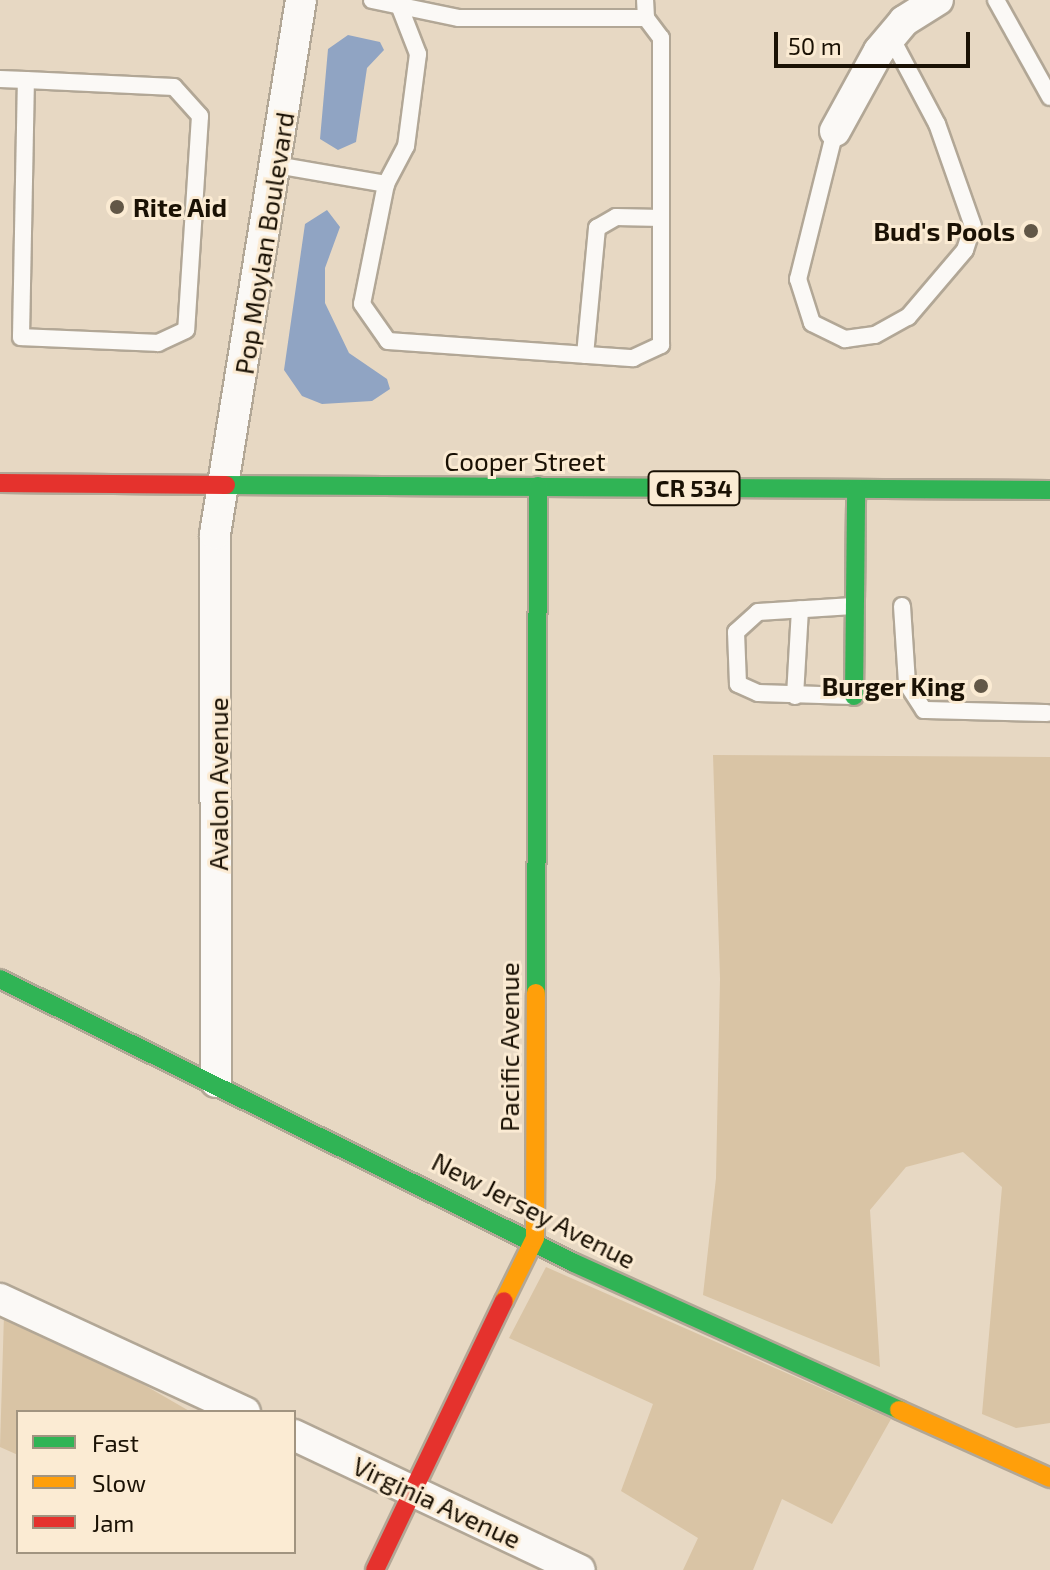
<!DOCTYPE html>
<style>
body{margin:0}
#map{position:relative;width:1050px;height:1570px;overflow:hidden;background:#e7d8c3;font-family:"Exo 2",sans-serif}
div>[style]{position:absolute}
.green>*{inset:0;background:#d9c4a5}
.water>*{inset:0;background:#90a4c3}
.roads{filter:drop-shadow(2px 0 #b2a796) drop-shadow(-2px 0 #b2a796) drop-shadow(0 2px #b2a796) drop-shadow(0 -2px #b2a796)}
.lane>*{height:16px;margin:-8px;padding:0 8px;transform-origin:8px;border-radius:8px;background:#fbf9f6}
.street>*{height:30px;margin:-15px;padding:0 15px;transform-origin:15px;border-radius:15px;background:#fbf9f6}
.fast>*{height:18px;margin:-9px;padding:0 9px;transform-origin:9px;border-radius:9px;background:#30b455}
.slow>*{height:18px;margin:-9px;padding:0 9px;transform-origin:9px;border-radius:9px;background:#ff9f0a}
.jam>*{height:18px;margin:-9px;padding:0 9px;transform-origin:9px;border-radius:9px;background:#e5322d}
.dots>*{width:22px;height:22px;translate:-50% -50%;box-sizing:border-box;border:4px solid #fbebd3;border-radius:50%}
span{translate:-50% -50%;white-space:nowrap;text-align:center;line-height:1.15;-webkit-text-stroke:6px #fbebd3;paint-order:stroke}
.shield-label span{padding:2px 6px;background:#fbebd3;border:2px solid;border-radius:6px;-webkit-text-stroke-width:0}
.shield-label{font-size:24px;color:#1a1104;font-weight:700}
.poi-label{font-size:26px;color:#1a1104;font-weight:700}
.left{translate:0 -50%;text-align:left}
.right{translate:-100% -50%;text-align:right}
.street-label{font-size:26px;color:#1a1104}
.legend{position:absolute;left:16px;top:1410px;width:280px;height:144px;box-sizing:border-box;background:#fbebd3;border:2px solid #a19480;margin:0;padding:10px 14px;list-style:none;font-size:24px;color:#1a1104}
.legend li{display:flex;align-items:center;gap:16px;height:40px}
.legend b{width:40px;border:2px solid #a19480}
.scale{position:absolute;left:774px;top:32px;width:196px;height:36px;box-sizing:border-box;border:4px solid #1a1104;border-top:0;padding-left:10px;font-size:24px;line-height:28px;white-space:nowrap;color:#1a1104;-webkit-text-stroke:6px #fbebd3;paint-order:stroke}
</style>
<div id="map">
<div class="green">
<i style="clip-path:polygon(713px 755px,1050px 757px,1050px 1423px,1016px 1428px,982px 1414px,1002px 1187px,963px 1152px,906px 1167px,870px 1210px,880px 1367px,703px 1295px,716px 1178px,720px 979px)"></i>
<i style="clip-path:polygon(546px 1267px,891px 1419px,832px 1524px,782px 1499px,753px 1570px,683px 1570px,698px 1538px,621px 1491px,653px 1404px,509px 1338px)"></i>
<i style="clip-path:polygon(4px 1314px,146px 1386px,191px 1412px,18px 1412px,18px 1455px,0 1447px)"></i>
</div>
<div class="water">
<i style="clip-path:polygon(348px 35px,380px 42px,384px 50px,367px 68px,356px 142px,338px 150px,320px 139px,328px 49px)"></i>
<i style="clip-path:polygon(327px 210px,340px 227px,325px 268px,325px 303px,349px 353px,387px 379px,390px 389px,372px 401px,322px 404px,302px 396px,284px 370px,305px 224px)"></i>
</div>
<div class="roads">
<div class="lane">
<i style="left:372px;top:0;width:89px;rotate:11.7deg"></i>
<i style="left:459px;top:18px;width:187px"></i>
<i style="left:397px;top:0;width:58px;rotate:68.7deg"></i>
<i style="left:418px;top:54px;width:93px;rotate:97.4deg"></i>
<i style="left:406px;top:146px;width:43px;rotate:117.8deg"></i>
<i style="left:386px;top:184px;width:122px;rotate:101.3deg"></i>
<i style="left:362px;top:304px;width:45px;rotate:54.9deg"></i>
<i style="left:388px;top:341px;width:246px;rotate:4deg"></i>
<i style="left:633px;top:358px;width:31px;rotate:-25deg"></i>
<i style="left:661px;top:345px;width:307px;rotate:-90deg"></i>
<i style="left:661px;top:38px;width:25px;rotate:-127deg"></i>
<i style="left:646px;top:18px;width:18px;rotate:-93deg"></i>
<i style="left:996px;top:0;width:111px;rotate:60.9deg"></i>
<i style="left:0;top:79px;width:26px;rotate:2deg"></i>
<i style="left:26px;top:80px;width:148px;rotate:2.7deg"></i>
<i style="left:174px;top:87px;width:39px;rotate:48deg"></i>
<i style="left:200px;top:116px;width:214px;rotate:93.7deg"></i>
<i style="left:186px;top:330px;width:31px;rotate:155deg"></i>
<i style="left:158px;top:343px;width:137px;rotate:-177.5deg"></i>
<i style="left:21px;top:337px;width:257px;rotate:-88.9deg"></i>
<i style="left:835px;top:131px;width:153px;rotate:104deg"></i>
<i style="left:798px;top:279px;width:46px;rotate:72.3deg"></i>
<i style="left:812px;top:323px;width:37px;rotate:26deg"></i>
<i style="left:845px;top:339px;width:30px;rotate:-8deg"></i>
<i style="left:875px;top:335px;width:38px;rotate:-29deg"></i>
<i style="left:908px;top:317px;width:88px;rotate:-49.6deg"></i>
<i style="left:965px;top:250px;width:25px;rotate:-72deg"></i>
<i style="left:973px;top:226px;width:108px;rotate:-109.4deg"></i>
<i style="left:937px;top:124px;width:98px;rotate:-117.9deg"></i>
<i style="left:276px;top:165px;width:112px;rotate:9.8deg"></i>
<i style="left:585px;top:355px;width:128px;rotate:-84.6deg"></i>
<i style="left:597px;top:228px;width:22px;rotate:-30deg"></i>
<i style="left:616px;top:217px;width:45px;rotate:1.3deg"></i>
<i style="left:902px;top:606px;width:78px;rotate:86.3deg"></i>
<i style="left:907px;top:684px;width:31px;rotate:57deg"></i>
<i style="left:924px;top:710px;width:123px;rotate:1.4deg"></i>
<i style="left:795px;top:696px;width:87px;rotate:-86.7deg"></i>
<i style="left:852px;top:696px;width:94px;rotate:-178.2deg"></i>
<i style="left:758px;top:693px;width:22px;rotate:-156deg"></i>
<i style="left:738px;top:684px;width:52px;rotate:-92.2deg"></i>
<i style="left:736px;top:632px;width:30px;rotate:-42deg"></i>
<i style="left:758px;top:612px;width:95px;rotate:-3.6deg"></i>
</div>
<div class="street">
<i style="left:835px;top:131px;width:91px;rotate:-61.2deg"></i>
<i style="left:879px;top:51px;width:39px;rotate:-50deg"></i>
<i style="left:904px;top:21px;width:40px;rotate:-32deg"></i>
<i style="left:216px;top:1082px;width:548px;rotate:-90.1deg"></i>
<i style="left:215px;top:534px;width:541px;rotate:-80.85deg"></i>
<i style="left:0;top:1299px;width:270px;rotate:24.8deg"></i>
<i style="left:294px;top:1435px;width:316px;rotate:25.3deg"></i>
</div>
<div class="fast">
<i style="left:226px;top:485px;width:824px;rotate:0.35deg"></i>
<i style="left:854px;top:696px;width:207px;rotate:-89.4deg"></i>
<i style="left:0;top:979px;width:640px;rotate:26.32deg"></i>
<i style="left:574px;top:1263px;width:357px;rotate:24.3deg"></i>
<i style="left:536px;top:993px;width:507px;rotate:-89.77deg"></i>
</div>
<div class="slow">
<i style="left:504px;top:1301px;width:70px;rotate:-63.8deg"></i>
<i style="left:535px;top:1238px;width:245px;rotate:-89.8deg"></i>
<i style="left:899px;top:1410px;width:166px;rotate:24.2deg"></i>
</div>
<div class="jam">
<i style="left:0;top:483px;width:226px;rotate:0.5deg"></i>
<i style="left:375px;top:1570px;width:298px;rotate:-64.4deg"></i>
</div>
</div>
<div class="dots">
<i style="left:117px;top:207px;background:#625747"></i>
<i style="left:1031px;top:231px;background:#625747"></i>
<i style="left:981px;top:686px;background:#625747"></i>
</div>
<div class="shield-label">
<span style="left:694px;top:488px">CR 534</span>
</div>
<div class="poi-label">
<span class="left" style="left:133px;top:207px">Rite Aid</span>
<span class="right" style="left:1015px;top:231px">Bud's Pools</span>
<span class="right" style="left:965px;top:686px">Burger King</span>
</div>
<div class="street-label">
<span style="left:264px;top:243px;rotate:-81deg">Pop Moylan Boulevard</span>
<span style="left:525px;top:461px">Cooper Street</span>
<span style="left:218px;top:784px;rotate:-90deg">Avalon Avenue</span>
<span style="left:509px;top:1047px;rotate:-90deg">Pacific Avenue</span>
<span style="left:534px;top:1210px;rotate:27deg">New Jersey Avenue</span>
<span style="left:437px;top:1502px;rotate:25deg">Virginia Avenue</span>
</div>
<ul class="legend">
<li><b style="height:10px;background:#30b455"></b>Fast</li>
<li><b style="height:10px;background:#ff9f0a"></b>Slow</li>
<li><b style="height:10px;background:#e5322d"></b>Jam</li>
</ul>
<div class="scale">50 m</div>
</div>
